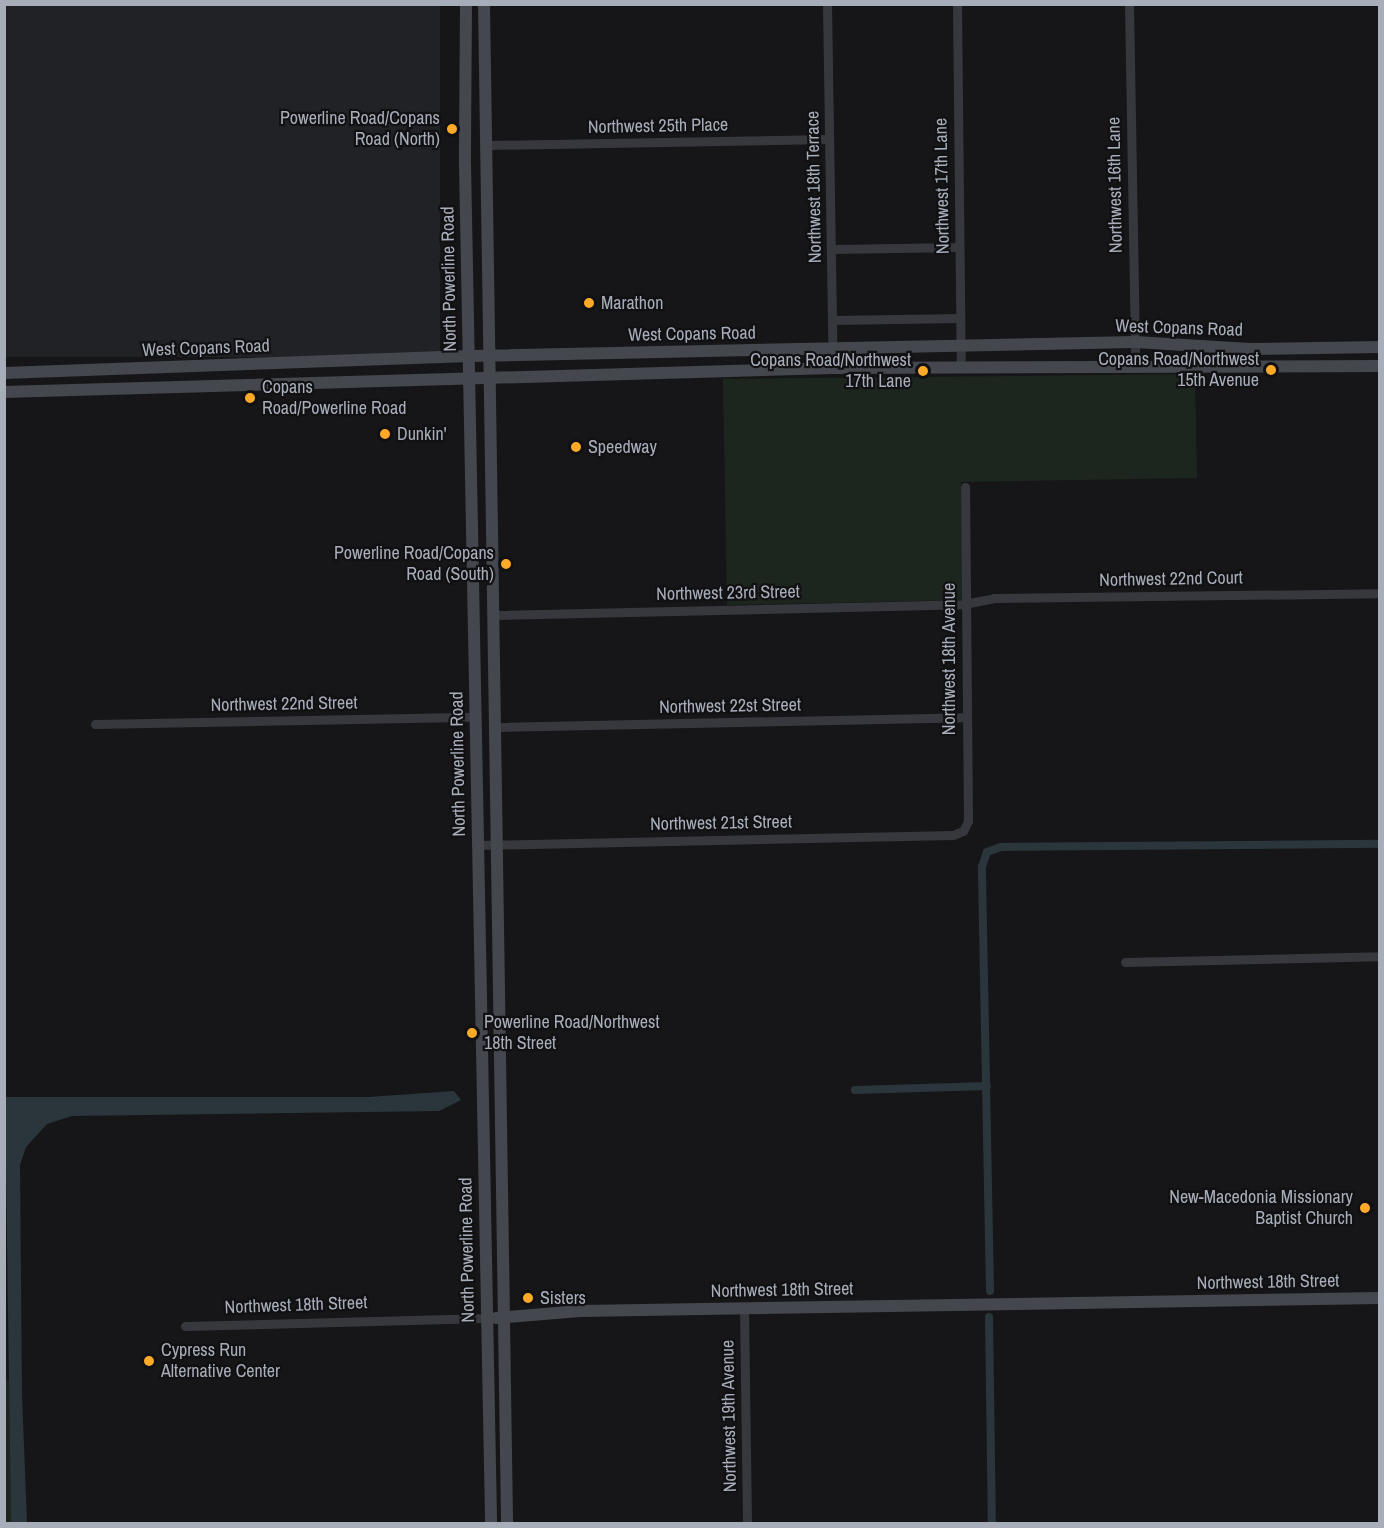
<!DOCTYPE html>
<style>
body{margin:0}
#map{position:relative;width:1384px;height:1528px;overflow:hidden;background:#161618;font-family:"Archivo Narrow",sans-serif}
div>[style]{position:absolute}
.built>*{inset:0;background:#212225;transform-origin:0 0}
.green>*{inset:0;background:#1d261e}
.water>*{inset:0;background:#2b363c}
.canal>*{height:8px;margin:-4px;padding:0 4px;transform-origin:4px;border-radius:4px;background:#2b363c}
.street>*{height:9px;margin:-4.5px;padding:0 4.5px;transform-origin:4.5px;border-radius:4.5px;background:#36383d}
.secondary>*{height:12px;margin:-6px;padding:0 6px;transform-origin:6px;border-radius:6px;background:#44474d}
.dots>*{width:16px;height:16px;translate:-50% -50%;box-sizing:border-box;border:3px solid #111113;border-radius:50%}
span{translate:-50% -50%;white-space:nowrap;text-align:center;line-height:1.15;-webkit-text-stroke:4.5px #111113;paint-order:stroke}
.poi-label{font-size:18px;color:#a7adb9}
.right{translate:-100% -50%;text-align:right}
.left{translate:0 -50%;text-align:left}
.street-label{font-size:18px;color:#a7adb9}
.frame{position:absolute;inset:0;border:6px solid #a7adb9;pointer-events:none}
</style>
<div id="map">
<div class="built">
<i style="left:4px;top:5px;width:436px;height:352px"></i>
</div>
<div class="green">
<i style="clip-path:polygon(1195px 374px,1197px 478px,961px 482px,963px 600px,727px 605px,723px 379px)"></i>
<i style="clip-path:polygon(9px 1380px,11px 1523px,5px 1524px,4px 1381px)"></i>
</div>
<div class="water">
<i style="clip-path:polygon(454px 1091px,461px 1100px,439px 1111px,72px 1116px,47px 1124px,26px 1147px,20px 1165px,22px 1394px,27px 1523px,11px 1523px,5px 1097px,369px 1097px)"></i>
</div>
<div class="canal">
<i style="left:855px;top:1090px;width:132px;rotate:-1.7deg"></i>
<i style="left:990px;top:1291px;width:424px;rotate:-91.1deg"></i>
<i style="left:982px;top:867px;width:16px;rotate:-72deg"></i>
<i style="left:987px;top:852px;width:15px;rotate:-20deg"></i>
<i style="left:1001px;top:847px;width:379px;rotate:-0.5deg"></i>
<i style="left:989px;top:1317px;width:207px;rotate:89.2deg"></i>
</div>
<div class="street">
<i style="left:827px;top:4px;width:364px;rotate:89.1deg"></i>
<i style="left:957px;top:4px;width:362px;rotate:89.4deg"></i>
<i style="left:1129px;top:4px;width:361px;rotate:89deg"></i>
<i style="left:487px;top:145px;width:342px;rotate:-1deg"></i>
<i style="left:833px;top:249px;width:126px;rotate:-0.9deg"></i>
<i style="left:833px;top:320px;width:127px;rotate:-0.9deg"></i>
<i style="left:494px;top:615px;width:470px;rotate:-1.3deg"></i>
<i style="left:964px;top:604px;width:31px;rotate:-11deg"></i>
<i style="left:994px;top:598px;width:386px;rotate:-0.7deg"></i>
<i style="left:95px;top:724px;width:379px;rotate:-1.1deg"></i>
<i style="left:495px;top:727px;width:470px;rotate:-1.2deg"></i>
<i style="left:478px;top:845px;width:475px;rotate:-1.2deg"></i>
<i style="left:953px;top:835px;width:11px;rotate:-22deg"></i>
<i style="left:963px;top:831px;width:11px;rotate:-63deg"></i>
<i style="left:968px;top:821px;width:334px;rotate:-90.5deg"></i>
<i style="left:1125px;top:962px;width:255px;rotate:-1.3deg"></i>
<i style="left:744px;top:1308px;width:216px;rotate:89.2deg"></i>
<i style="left:185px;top:1326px;width:301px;rotate:-1.5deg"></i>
</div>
<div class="secondary">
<i style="left:466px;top:4px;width:160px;rotate:90.4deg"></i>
<i style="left:465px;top:164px;width:1360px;rotate:88.9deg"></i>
<i style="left:484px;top:4px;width:1520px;rotate:89.13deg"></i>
<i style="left:4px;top:373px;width:466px;rotate:-2.1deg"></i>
<i style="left:470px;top:356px;width:665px;rotate:-1.21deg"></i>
<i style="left:1135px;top:342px;width:115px;rotate:3.5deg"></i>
<i style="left:1250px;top:349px;width:130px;rotate:-0.9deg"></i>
<i style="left:4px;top:392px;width:829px;rotate:-1.66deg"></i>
<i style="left:833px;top:368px;width:547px;rotate:-0.21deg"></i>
<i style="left:496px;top:1318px;width:84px;rotate:-4.8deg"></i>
<i style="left:580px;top:1311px;width:800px;rotate:-0.93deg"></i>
</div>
<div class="dots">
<i style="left:452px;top:129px;background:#fdaa29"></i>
<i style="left:589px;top:303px;background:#fdaa29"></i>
<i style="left:1271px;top:370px;background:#fdaa29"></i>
<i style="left:923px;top:371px;background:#fdaa29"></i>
<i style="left:250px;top:398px;background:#fdaa29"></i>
<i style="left:385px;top:434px;background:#fdaa29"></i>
<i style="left:576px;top:447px;background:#fdaa29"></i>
<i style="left:506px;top:564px;background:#fdaa29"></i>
<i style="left:472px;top:1033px;background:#fdaa29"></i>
<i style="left:1365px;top:1208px;background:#fdaa29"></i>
<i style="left:528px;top:1298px;background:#fdaa29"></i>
<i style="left:149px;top:1361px;background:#fdaa29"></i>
</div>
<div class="poi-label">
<span class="right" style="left:440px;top:129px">Powerline Road/Copans<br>Road (North)</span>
<span class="left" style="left:601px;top:303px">Marathon</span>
<span class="right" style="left:1259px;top:370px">Copans Road/Northwest<br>15th Avenue</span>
<span class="right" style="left:911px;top:371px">Copans Road/Northwest<br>17th Lane</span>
<span class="left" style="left:262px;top:398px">Copans<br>Road/Powerline Road</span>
<span class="left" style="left:397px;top:434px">Dunkin'</span>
<span class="left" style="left:588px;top:447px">Speedway</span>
<span class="right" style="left:494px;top:564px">Powerline Road/Copans<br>Road (South)</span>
<span class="left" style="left:484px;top:1033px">Powerline Road/Northwest<br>18th Street</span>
<span class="right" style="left:1353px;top:1208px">New-Macedonia Missionary<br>Baptist Church</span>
<span class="left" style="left:540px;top:1298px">Sisters</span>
<span class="left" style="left:161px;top:1361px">Cypress Run<br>Alternative Center</span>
</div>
<div class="street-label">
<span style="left:658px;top:126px;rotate:-1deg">Northwest 25th Place</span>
<span style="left:1115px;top:185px;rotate:-91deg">Northwest 16th Lane</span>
<span style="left:942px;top:186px;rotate:-91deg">Northwest 17th Lane</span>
<span style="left:814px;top:187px;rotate:-91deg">Northwest 18th Terrace</span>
<span style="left:449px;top:279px;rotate:-91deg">North Powerline Road</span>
<span style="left:1179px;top:328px;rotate:2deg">West Copans Road</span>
<span style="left:692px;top:334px;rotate:-1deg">West Copans Road</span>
<span style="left:206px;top:348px;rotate:-2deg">West Copans Road</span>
<span style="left:1171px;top:579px;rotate:-1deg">Northwest 22nd Court</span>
<span style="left:728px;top:593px;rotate:-1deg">Northwest 23rd Street</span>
<span style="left:949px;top:659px;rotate:-90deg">Northwest 18th Avenue</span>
<span style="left:284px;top:704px;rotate:-1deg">Northwest 22nd Street</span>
<span style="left:730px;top:706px;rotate:-1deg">Northwest 22st Street</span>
<span style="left:458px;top:764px;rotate:-91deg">North Powerline Road</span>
<span style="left:721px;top:823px;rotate:-1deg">Northwest 21st Street</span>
<span style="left:467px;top:1250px;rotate:-91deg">North Powerline Road</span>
<span style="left:1268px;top:1282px;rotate:-1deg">Northwest 18th Street</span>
<span style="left:782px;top:1290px;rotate:-1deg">Northwest 18th Street</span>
<span style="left:296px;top:1305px;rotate:-2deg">Northwest 18th Street</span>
<span style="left:729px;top:1416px;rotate:-91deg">Northwest 19th Avenue</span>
</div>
<div class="frame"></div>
</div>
